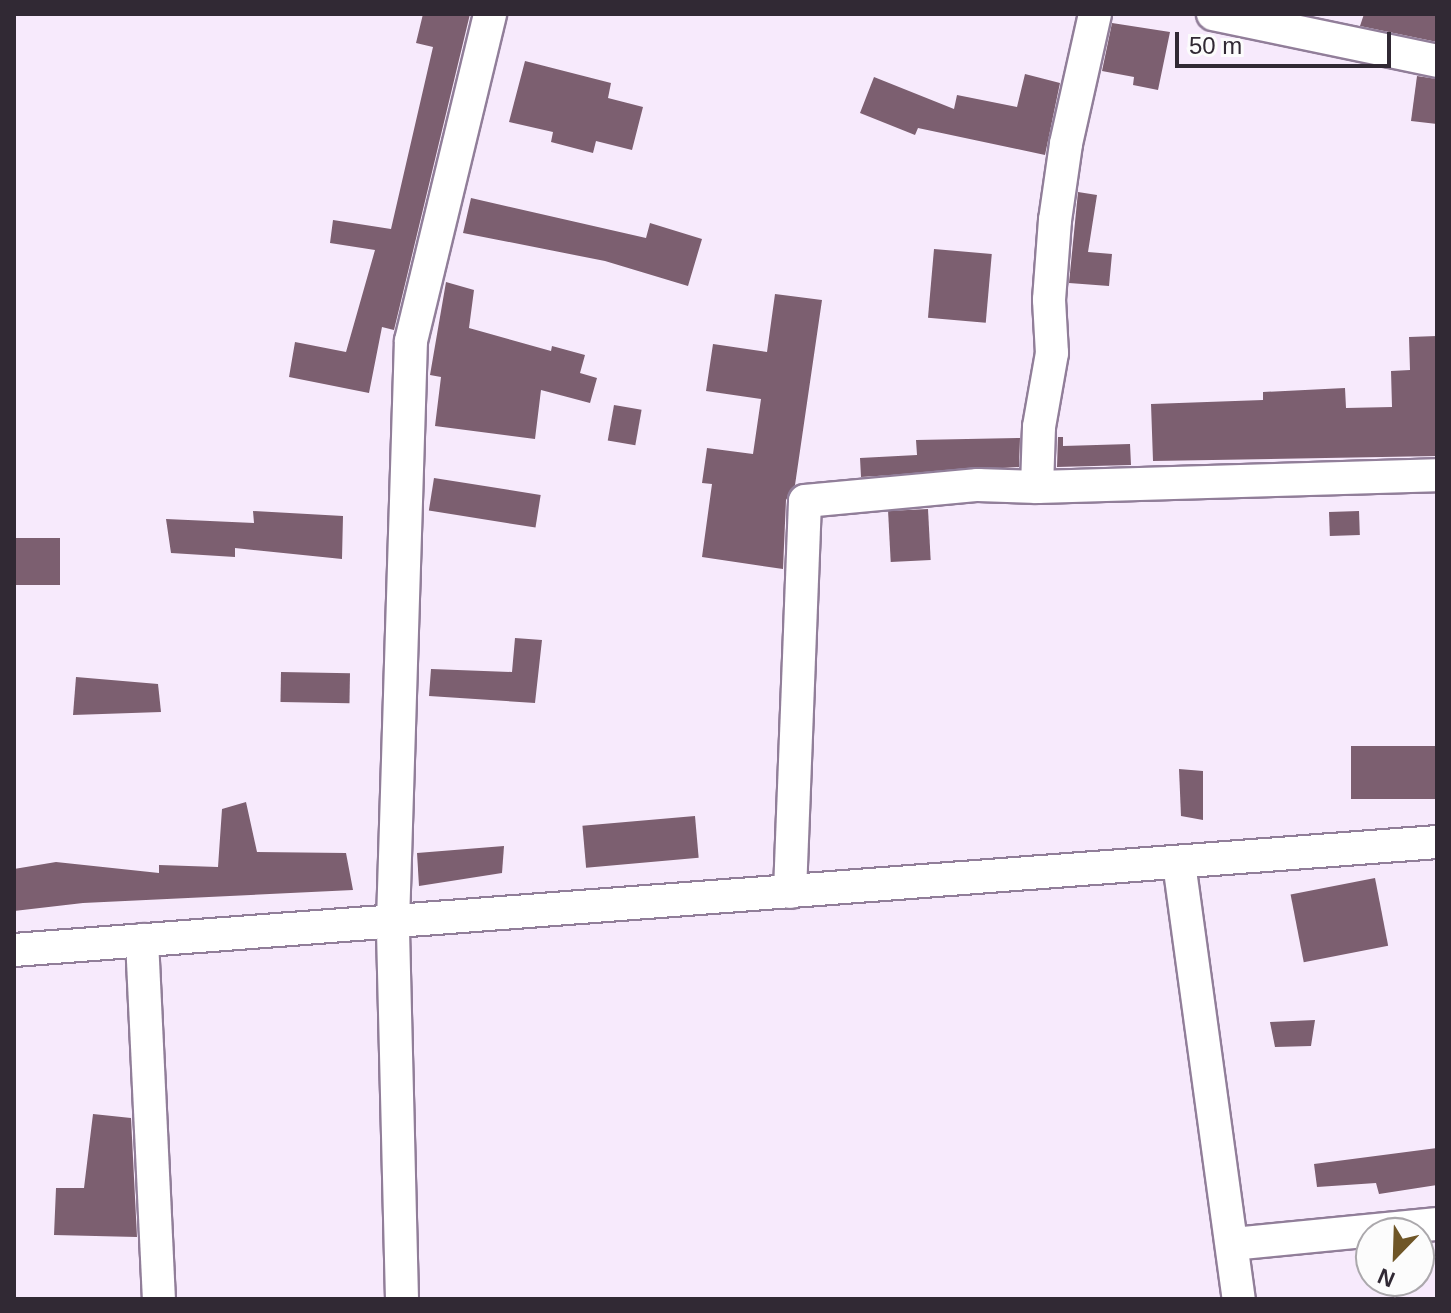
<!DOCTYPE html>
<style>
body{margin:0}
#map{position:relative;width:1451px;height:1313px;overflow:hidden;background:#f7eafc;font-family:Helvetica,sans-serif}
div>[style]{position:absolute}
.building>*{inset:0;background:#7c5f70;transform-origin:0 0}
.roads{filter:drop-shadow(2px 0 #917e99) drop-shadow(-2px 0 #917e99) drop-shadow(0 2px #917e99) drop-shadow(0 -2px #917e99)}
.minor>*{height:32px;margin:-16px;padding:0 16px;transform-origin:16px;border-radius:16px;background:#fff}
span{translate:-50% -50%;white-space:nowrap;text-align:center;line-height:1.15;-webkit-text-stroke:8px #fcfcfc;paint-order:stroke}
.frame{position:absolute;inset:0;border:16px solid #312934;pointer-events:none}
.north{position:absolute;left:1355px;top:1217px;width:80px;height:80px;box-sizing:border-box;background:#fcfcfc;border:2px solid #aba8ac;border-radius:50%;rotate:203deg;font-size:22px;font-weight:700;line-height:32px;text-align:center;color:#312934}
.north::after{content:'';display:block;margin:auto;width:28px;height:36px;background:#6f5627;clip-path:polygon(50% 0,100% 100%,50% 72%,0 100%)}
.scale{position:absolute;left:1175px;top:32px;width:216px;height:36px;box-sizing:border-box;border:4px solid #312934;border-top:0;padding-left:10px;font-size:24px;line-height:28px;white-space:nowrap;color:#312934;-webkit-text-stroke:6px #fcfcfc;paint-order:stroke}
</style>
<div id="map">
<div class="building">
<i style="clip-path:polygon(423px 14px,470px 14px,394px 330px,382px 327px,369px 393px,289px 377px,295px 342px,346px 352px,375px 250px,330px 243px,333px 220px,391px 229px,433px 47px,416px 43px)"></i>
<i style="clip-path:polygon(1364px 14px,1437px 14px,1437px 42px,1360px 26px)"></i>
<i style="clip-path:polygon(1112px 23px,1170px 32px,1158px 90px,1133px 85px,1134px 77px,1102px 71px)"></i>
<i style="clip-path:polygon(525px 61px,611px 83px,608px 98px,643px 107px,632px 150px,596px 141px,593px 153px,551px 142px,553px 132px,509px 122px)"></i>
<i style="clip-path:polygon(1025px 74px,1060px 83px,1045px 155px,918px 128px,915px 135px,860px 113px,874px 77px,954px 109px,957px 95px,1017px 107px)"></i>
<i style="clip-path:polygon(1417px 76px,1437px 79px,1437px 124px,1411px 121px)"></i>
<i style="clip-path:polygon(1078px 192px,1097px 195px,1088px 252px,1112px 254px,1109px 286px,1069px 283px)"></i>
<i style="clip-path:polygon(471px 198px,646px 238px,650px 223px,702px 239px,688px 286px,605px 261px,463px 233px)"></i>
<i style="left:934px;top:249px;width:58px;height:69px;rotate:5deg"></i>
<i style="clip-path:polygon(446px 282px,474px 290px,469px 328px,551px 351px,552px 346px,585px 355px,580px 373px,597px 378px,590px 403px,541px 390px,535px 439px,435px 426px,441px 377px,430px 375px)"></i>
<i style="clip-path:polygon(775px 294px,822px 300px,795px 485px,786px 500px,783px 569px,702px 557px,712px 484px,702px 483px,707px 448px,753px 454px,761px 399px,706px 391px,713px 344px,767px 352px)"></i>
<i style="clip-path:polygon(1437px 336px,1437px 456px,1153px 461px,1151px 404px,1263px 400px,1263px 392px,1345px 388px,1346px 408px,1392px 407px,1391px 371px,1410px 370px,1409px 337px)"></i>
<i style="left:614px;top:405px;width:28px;height:36px;rotate:10deg"></i>
<i style="clip-path:polygon(1058px 437px,1063px 437px,1063px 446px,1130px 444px,1131px 465px,1057px 467px)"></i>
<i style="clip-path:polygon(1020px 438px,1019px 467px,861px 477px,860px 458px,917px 455px,916px 440px)"></i>
<i style="left:434px;top:478px;width:108px;height:33px;rotate:9deg"></i>
<i style="left:928px;top:509px;width:51px;height:40px;rotate:87deg"></i>
<i style="clip-path:polygon(253px 511px,343px 516px,342px 559px,235px 548px,235px 557px,171px 553px,166px 519px,254px 523px)"></i>
<i style="left:1359px;top:511px;width:24px;height:30px;rotate:88deg"></i>
<i style="left:60px;top:538px;width:47px;height:46px;rotate:90deg"></i>
<i style="clip-path:polygon(515px 638px,542px 640px,535px 703px,429px 696px,431px 669px,512px 672px)"></i>
<i style="left:281px;top:672px;width:69px;height:30px;rotate:1deg"></i>
<i style="clip-path:polygon(76px 677px,158px 684px,161px 712px,73px 715px)"></i>
<i style="left:1437px;top:746px;width:53px;height:86px;rotate:90deg"></i>
<i style="clip-path:polygon(1179px 769px,1203px 771px,1203px 820px,1181px 816px)"></i>
<i style="clip-path:polygon(246px 802px,257px 852px,346px 853px,353px 890px,83px 903px,14px 911px,14px 869px,56px 862px,159px 873px,159px 865px,218px 867px,222px 809px)"></i>
<i style="left:695px;top:816px;width:42px;height:113px;rotate:85deg"></i>
<i style="clip-path:polygon(504px 846px,502px 873px,419px 886px,417px 853px)"></i>
<i style="left:1375px;top:878px;width:69px;height:86px;rotate:79deg"></i>
<i style="clip-path:polygon(1315px 1020px,1311px 1046px,1275px 1047px,1270px 1022px)"></i>
<i style="clip-path:polygon(93px 1114px,131px 1118px,137px 1237px,54px 1235px,56px 1188px,84px 1188px)"></i>
<i style="clip-path:polygon(1437px 1148px,1437px 1185px,1379px 1194px,1376px 1183px,1317px 1187px,1314px 1164px)"></i>
</div>
<div class="roads">
<div class="minor">
<i style="left:1095px;top:14px;width:133px;rotate:102.6deg"></i>
<i style="left:1066px;top:144px;width:77px;rotate:98.2deg"></i>
<i style="left:1055px;top:220px;width:80px;rotate:94.3deg"></i>
<i style="left:1049px;top:300px;width:53px;rotate:86.8deg"></i>
<i style="left:1052px;top:353px;width:75px;rotate:100deg"></i>
<i style="left:1039px;top:427px;width:60px;rotate:91.9deg"></i>
<i style="left:1037px;top:487px;width:400px;rotate:-1.7deg"></i>
<i style="left:1213px;top:14px;width:229px;rotate:11.8deg"></i>
<i style="left:1179px;top:863px;width:440px;rotate:82.2deg"></i>
<i style="left:790px;top:892px;width:391px;rotate:-87.8deg"></i>
<i style="left:805px;top:501px;width:174px;rotate:-5.3deg"></i>
<i style="left:978px;top:485px;width:59px;rotate:1.9deg"></i>
<i style="left:142px;top:940px;width:359px;rotate:87.3deg"></i>
<i style="left:14px;top:950px;width:1427px;rotate:-4.34deg"></i>
<i style="left:1232px;top:1244px;width:206px;rotate:-5.6deg"></i>
<i style="left:402px;top:1299px;width:377px;rotate:-91.4deg"></i>
<i style="left:393px;top:922px;width:581px;rotate:-88.23deg"></i>
<i style="left:411px;top:341px;width:336px;rotate:-76.4deg"></i>
</div>
</div>
<div class="frame"></div>
<div class="north">N</div>
<div class="scale">50 m</div>
</div>
